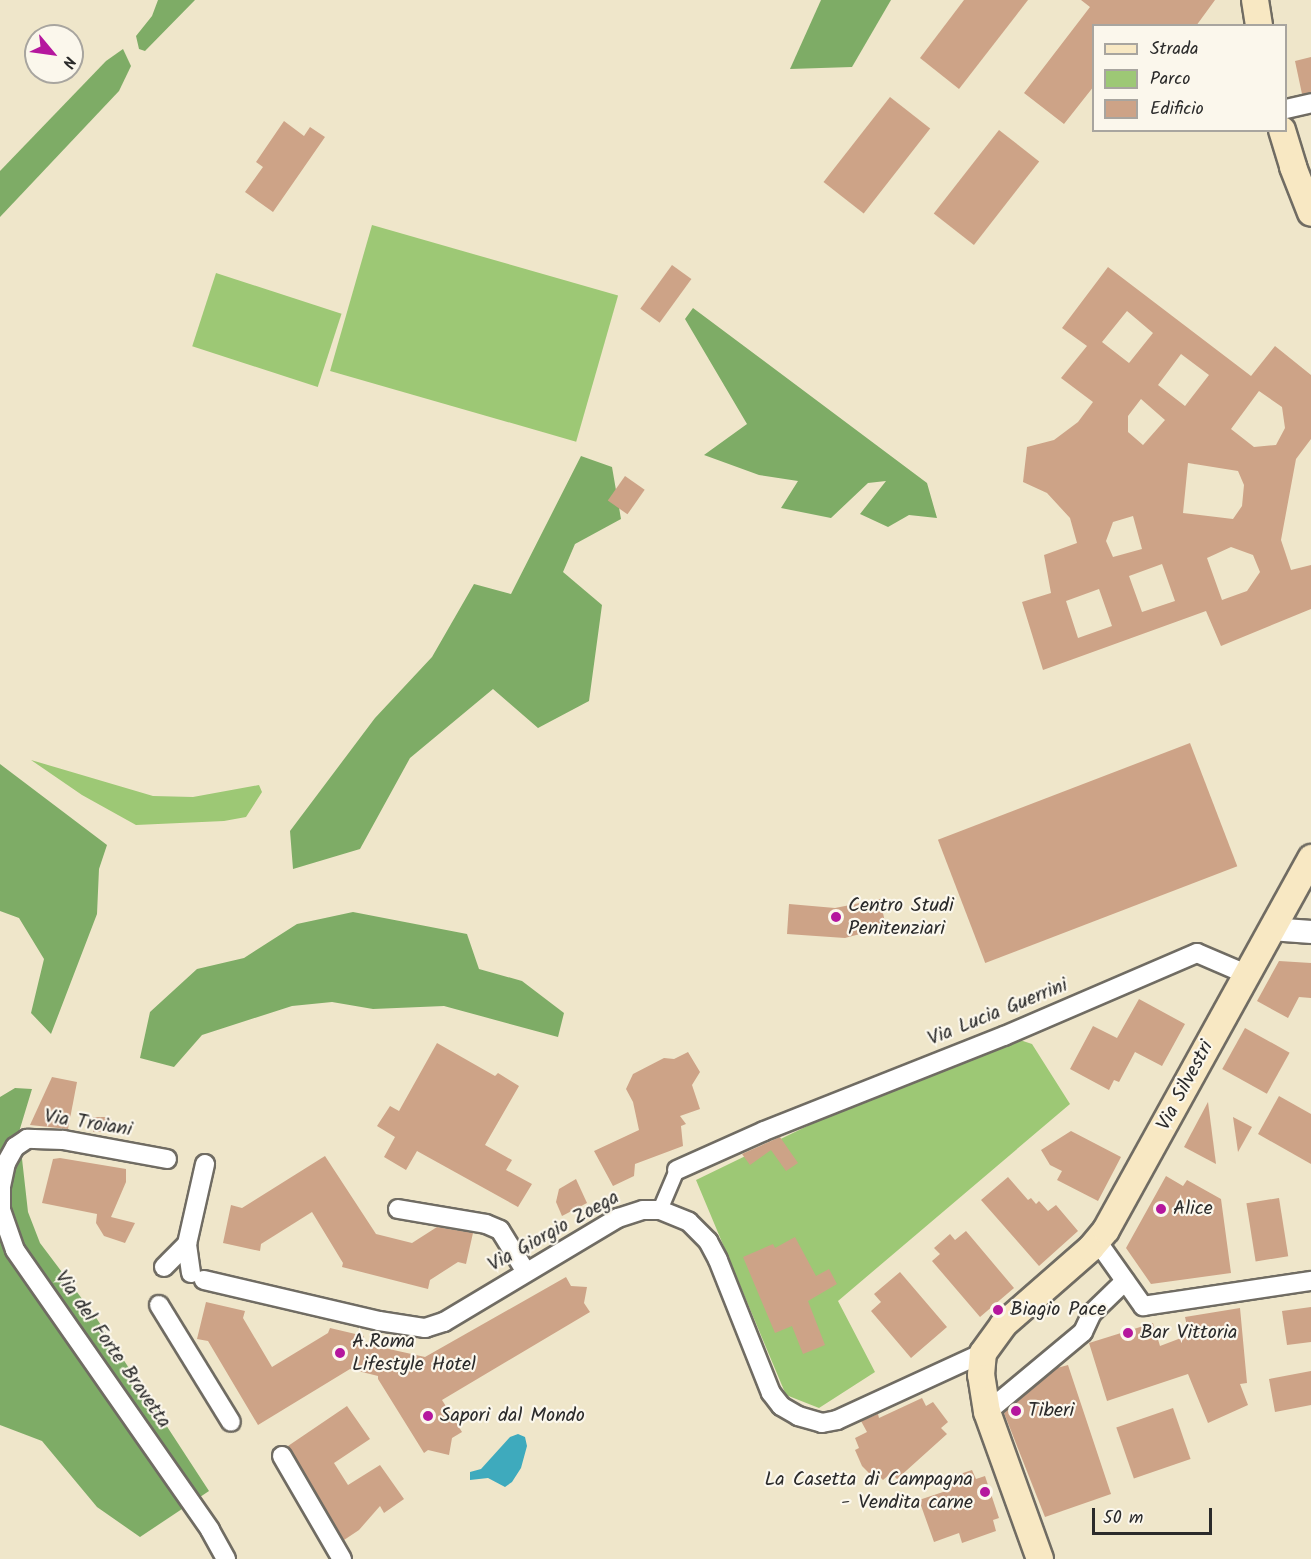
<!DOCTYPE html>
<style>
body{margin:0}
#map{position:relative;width:1311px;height:1559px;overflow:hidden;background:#efe6ca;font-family:Kalam,sans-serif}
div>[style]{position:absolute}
.green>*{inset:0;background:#9dc875;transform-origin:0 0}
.forest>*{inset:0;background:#7eac66}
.water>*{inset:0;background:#3eaabd}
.building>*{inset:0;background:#cda387;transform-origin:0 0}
.roads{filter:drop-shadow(2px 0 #706c63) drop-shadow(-2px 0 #706c63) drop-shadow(0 2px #706c63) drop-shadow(0 -2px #706c63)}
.pedestrian>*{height:14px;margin:-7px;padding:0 7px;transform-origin:7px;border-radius:7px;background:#fff}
.minor>*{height:18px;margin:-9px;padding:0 9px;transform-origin:9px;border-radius:9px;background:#fff}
.tertiary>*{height:22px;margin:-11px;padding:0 11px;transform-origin:11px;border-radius:11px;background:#fff}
.secondary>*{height:26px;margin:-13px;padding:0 13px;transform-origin:13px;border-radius:13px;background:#f8e8c3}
.dots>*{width:16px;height:16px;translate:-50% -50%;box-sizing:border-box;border:3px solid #fbf7ec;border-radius:50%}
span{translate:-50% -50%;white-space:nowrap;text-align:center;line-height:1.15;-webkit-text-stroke:4.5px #fbf7ec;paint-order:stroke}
.poi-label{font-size:20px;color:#2b2b2b}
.left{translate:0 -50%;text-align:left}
.right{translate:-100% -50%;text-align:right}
.street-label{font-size:20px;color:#2b2b2b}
.legend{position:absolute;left:1092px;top:24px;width:195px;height:108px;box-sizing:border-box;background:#fbf7ec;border:2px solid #a8a59f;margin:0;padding:8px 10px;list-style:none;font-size:18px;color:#2b2b2b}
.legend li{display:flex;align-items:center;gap:12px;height:30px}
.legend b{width:30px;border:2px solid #a8a59f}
.north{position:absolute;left:24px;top:24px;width:60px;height:60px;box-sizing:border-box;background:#fbf7ec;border:2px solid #a8a59f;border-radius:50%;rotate:119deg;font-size:16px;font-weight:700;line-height:24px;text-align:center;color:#2b2b2b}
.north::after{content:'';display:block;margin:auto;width:21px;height:27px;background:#b5179e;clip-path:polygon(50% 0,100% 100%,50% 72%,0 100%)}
.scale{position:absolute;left:1092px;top:1508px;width:120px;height:27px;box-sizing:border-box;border:3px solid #2b2b2b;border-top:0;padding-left:8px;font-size:18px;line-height:21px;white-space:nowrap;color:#2b2b2b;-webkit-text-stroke:4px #fbf7ec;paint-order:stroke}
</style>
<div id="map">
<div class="green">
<i style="left:372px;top:225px;width:256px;height:152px;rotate:16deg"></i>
<i style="left:216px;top:273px;width:132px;height:77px;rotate:18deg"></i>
<i style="clip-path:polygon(31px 760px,153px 796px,193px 797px,259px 785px,262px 792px,246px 817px,224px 821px,136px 825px,82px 795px)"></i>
<i style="clip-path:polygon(1017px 1039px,1032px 1044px,1070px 1104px,838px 1301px,875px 1372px,819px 1408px,786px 1395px,696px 1180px,830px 1115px)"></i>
</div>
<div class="forest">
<i style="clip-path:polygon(158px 0,195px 0,145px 51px,139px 49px,136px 36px,152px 16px)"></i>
<i style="clip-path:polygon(821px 0,891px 0,852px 67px,790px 69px)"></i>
<i style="clip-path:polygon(123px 49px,131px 66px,119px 91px,0 217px,0 171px,106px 61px)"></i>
<i style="clip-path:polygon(693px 308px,927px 483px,937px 518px,909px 515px,888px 527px,860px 514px,886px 481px,868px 483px,831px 518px,781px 508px,798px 481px,759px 475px,704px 455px,747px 424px,685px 319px)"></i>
<i style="clip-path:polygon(581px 456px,612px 467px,621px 519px,575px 544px,563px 572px,602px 605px,589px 701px,538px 728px,493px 689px,410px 758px,360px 849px,293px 869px,290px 831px,375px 718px,432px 657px,474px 584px,511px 594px)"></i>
<i style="clip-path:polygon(0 764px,107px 845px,99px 869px,97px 914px,51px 1034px,31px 1013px,44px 959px,19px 918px,0 911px)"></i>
<i style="clip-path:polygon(353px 912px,467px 934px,479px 969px,522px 981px,564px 1013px,558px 1037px,444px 1006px,373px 1009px,332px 1002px,292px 1006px,202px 1035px,174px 1067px,140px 1058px,150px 1012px,197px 969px,244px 958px,297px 924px)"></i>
<i style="clip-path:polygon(15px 1088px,32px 1089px,19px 1132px,28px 1212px,40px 1243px,95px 1316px,209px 1491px,140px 1537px,97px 1507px,42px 1441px,0 1425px,0 1097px)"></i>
</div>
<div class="water">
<i style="clip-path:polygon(518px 1434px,525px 1437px,527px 1446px,521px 1468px,512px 1482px,505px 1487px,488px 1478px,470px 1480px,470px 1472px,481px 1469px,510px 1437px)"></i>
</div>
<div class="building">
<i style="clip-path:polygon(964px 0,1028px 0,959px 89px,920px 58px)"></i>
<i style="clip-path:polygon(1081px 0,1215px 0,1196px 26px,1094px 26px,1094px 86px,1064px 124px,1024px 93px,1090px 7px)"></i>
<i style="clip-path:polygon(1311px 57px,1311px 92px,1302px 94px,1295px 61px)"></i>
<i style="left:890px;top:97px;width:51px;height:108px;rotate:38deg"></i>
<i style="clip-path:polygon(284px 121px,304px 136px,310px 127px,325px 137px,273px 212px,245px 192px,263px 167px,256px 162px)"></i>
<i style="left:999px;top:130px;width:51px;height:106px;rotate:38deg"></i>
<i style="left:672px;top:265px;width:24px;height:54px;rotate:36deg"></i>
<i style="clip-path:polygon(evenodd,1108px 267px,1251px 376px,1275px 346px,1311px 375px,1311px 439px,1296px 459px,1281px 540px,1291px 570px,1311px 565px,1311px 609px,1221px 646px,1206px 611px,1043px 670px,1022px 602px,1051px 593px,1044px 555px,1077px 543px,1070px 518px,1047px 493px,1023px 482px,1027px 447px,1054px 440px,1078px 422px,1093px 402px,1061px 378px,1087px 346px,1062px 328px,1108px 267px,1127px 311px,1153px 333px,1129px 363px,1102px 342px,1127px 311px,1108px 267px,1181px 354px,1209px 375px,1185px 406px,1158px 385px,1181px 354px,1108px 267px,1259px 391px,1282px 407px,1285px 428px,1276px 445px,1254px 447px,1231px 429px,1259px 391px,1108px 267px,1141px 399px,1165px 420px,1143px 445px,1128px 432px,1128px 416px,1141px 399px,1108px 267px,1188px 463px,1238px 471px,1244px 485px,1242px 506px,1233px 519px,1183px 513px,1188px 463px,1108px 267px,1133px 516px,1142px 549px,1113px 557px,1106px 541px,1113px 522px,1133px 516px,1108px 267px,1231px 547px,1253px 555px,1260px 572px,1247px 591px,1222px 600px,1207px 558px,1231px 547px,1108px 267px,1162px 564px,1175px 601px,1142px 612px,1129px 576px,1162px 564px,1108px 267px,1099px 589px,1112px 626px,1078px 638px,1066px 601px,1099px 589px)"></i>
<i style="left:625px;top:476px;width:24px;height:30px;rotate:35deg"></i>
<i style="left:1190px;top:743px;width:132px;height:270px;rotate:69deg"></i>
<i style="clip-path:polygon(880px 899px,886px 927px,845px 938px,787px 934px,789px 904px,835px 908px)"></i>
<i style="clip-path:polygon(1279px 961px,1311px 963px,1311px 998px,1299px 997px,1288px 1018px,1257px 1001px)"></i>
<i style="clip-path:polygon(1139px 999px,1185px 1024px,1162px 1066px,1135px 1052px,1119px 1082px,1114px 1080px,1109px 1090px,1070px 1069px,1093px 1026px,1117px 1038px)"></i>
<i style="left:1245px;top:1028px;width:51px;height:47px;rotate:29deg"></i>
<i style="clip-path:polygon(437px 1043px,495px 1076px,498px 1073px,519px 1086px,485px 1145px,512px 1160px,506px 1170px,532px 1184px,518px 1207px,417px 1151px,406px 1170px,384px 1157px,395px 1137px,377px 1126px,390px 1106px,399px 1111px)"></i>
<i style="clip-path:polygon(688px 1052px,700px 1072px,692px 1085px,700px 1109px,680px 1116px,686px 1124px,681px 1126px,683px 1146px,635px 1164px,634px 1176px,613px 1186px,594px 1151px,639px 1130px,633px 1102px,626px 1089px,633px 1074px,664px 1058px,674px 1059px)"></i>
<i style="clip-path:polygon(52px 1077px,77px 1082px,68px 1129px,30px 1125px)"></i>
<i style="clip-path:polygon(1279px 1096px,1311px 1114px,1311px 1164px,1258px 1134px)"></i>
<i style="clip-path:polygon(1208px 1102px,1216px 1164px,1184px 1147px)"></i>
<i style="left:111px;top:1117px;width:15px;height:18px;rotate:90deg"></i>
<i style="clip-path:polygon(1233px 1117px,1252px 1127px,1238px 1152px)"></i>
<i style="clip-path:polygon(1071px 1131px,1121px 1157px,1098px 1201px,1057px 1180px,1062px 1171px,1050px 1165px,1041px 1150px)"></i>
<i style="clip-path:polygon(780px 1137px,798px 1163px,786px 1171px,771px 1150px,750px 1165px,742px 1154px)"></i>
<i style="clip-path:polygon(325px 1156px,376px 1234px,412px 1243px,437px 1227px,473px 1233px,466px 1264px,458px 1262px,430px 1280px,428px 1289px,342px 1267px,343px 1263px,312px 1212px,261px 1244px,260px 1251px,223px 1243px,231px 1205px,242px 1208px)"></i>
<i style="clip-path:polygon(60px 1158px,126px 1169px,126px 1182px,111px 1217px,135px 1223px,125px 1243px,104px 1236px,96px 1223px,97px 1214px,42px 1203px,53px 1159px)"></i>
<i style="clip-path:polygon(1166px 1176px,1183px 1186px,1187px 1180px,1221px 1199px,1231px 1273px,1151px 1284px,1126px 1248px)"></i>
<i style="clip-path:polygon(1008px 1177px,1028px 1200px,1031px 1198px,1036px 1204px,1039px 1201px,1048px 1211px,1056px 1205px,1078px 1231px,1039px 1266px,981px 1200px)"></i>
<i style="clip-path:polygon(576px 1179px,587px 1203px,562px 1216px,556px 1202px,559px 1189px)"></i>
<i style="left:1279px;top:1198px;width:59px;height:33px;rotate:81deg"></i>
<i style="clip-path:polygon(966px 1231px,1014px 1288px,980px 1317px,932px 1261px,940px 1254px,934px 1248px,950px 1234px,955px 1240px)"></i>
<i style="clip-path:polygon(795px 1237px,816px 1276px,829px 1269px,837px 1284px,808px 1301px,825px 1345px,803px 1354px,792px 1326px,775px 1333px,743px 1257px,773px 1244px,775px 1248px)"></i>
<i style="clip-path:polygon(900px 1272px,947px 1327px,911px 1358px,871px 1311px,881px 1302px,874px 1294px)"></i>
<i style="clip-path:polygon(566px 1277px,571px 1286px,587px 1287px,584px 1303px,590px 1312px,442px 1400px,462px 1432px,452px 1438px,449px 1455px,428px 1450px,424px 1453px,378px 1379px,378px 1376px,350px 1369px,258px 1425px,208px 1341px,197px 1339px,206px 1302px,245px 1311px,243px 1318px,272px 1367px,328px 1333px,330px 1328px,364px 1336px,362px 1343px,425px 1357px)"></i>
<i style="clip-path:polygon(1311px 1307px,1311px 1342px,1287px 1345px,1282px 1311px)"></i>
<i style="clip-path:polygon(1240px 1308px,1247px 1383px,1240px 1384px,1248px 1405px,1208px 1423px,1188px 1374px,1107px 1401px,1089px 1343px,1153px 1323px,1160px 1346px,1189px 1335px,1185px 1317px)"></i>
<i style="clip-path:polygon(1068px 1365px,1111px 1494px,1045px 1517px,1004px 1413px,1057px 1368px)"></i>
<i style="clip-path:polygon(1311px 1371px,1311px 1405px,1275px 1412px,1269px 1379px)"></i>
<i style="clip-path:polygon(922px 1398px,926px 1406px,933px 1402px,948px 1422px,941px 1428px,947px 1434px,897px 1479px,891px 1473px,883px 1480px,876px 1473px,872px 1476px,862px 1466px,855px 1450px,859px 1448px,855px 1438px,867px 1432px,861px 1421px,878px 1414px,879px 1418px)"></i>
<i style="clip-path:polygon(347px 1406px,370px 1439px,334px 1463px,348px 1485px,380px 1465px,404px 1499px,384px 1513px,380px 1506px,359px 1530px,344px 1540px,288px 1446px)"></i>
<i style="left:1173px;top:1408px;width:54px;height:60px;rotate:71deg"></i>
<i style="clip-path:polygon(972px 1470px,976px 1479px,985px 1476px,999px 1518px,993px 1520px,996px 1531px,962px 1543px,959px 1533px,934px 1542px,919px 1500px,946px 1491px,942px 1480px)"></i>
</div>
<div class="roads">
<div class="pedestrian">
<i style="left:660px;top:1210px;width:43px;rotate:-67deg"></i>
</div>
<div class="minor">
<i style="left:1286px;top:109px;width:26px;rotate:-13deg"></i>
<i style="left:167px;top:1159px;width:106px;rotate:-169.6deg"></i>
<i style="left:63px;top:1140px;width:36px;rotate:-178deg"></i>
<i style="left:27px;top:1139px;width:14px;rotate:146deg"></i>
<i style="left:15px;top:1147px;width:18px;rotate:119deg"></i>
<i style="left:6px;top:1163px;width:25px;rotate:102deg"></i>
<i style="left:1px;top:1187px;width:23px;rotate:90deg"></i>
<i style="left:1px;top:1210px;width:42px;rotate:70.7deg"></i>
<i style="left:15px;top:1250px;width:341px;rotate:55.1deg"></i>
<i style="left:210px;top:1530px;width:33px;rotate:61deg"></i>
<i style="left:677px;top:1170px;width:95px;rotate:-24.1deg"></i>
<i style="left:764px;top:1131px;width:258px;rotate:-21.6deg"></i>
<i style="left:1004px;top:1036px;width:210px;rotate:-23.3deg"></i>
<i style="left:1197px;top:953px;width:53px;rotate:23.2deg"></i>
<i style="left:398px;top:1209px;width:89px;rotate:9.7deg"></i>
<i style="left:486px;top:1224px;width:15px;rotate:23deg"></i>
<i style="left:500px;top:1230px;width:49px;rotate:58.2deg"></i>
<i style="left:1097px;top:1241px;width:80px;rotate:54.7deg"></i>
<i style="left:1143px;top:1306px;width:170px;rotate:-8.5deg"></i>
<i style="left:164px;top:1267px;width:33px;rotate:-45deg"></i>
<i style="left:191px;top:1273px;width:29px;rotate:-98deg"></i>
<i style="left:187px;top:1244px;width:82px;rotate:-77.3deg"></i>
<i style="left:204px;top:1280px;width:180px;rotate:13.2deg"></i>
<i style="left:379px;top:1321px;width:47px;rotate:8.7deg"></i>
<i style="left:425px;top:1328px;width:20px;rotate:-18deg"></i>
<i style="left:444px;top:1322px;width:203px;rotate:-30.9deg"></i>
<i style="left:618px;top:1218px;width:26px;rotate:-18deg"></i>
<i style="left:643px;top:1210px;width:17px"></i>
<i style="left:660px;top:1210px;width:31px;rotate:22deg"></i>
<i style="left:689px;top:1222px;width:27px;rotate:45deg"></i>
<i style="left:708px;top:1241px;width:21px;rotate:62deg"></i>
<i style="left:718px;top:1260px;width:143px;rotate:68.3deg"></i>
<i style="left:771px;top:1393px;width:16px;rotate:52deg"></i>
<i style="left:781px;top:1406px;width:20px;rotate:30deg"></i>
<i style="left:798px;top:1416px;width:25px;rotate:16deg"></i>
<i style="left:822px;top:1423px;width:15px;rotate:-11deg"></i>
<i style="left:837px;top:1420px;width:161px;rotate:-24.7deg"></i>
<i style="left:159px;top:1305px;width:137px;rotate:58.4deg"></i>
<i style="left:987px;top:1412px;width:125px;rotate:-39.8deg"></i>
<i style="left:1083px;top:1332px;width:21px;rotate:-65deg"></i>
<i style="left:1092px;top:1313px;width:46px;rotate:-44.1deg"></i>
<i style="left:282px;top:1456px;width:119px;rotate:59.8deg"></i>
</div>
<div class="tertiary">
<i style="left:1271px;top:929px;width:40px;rotate:4.3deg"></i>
</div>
<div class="secondary">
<i style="left:1255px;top:0;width:26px;rotate:81deg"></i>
<i style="left:1282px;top:130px;width:39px;rotate:73deg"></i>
<i style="left:1293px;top:167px;width:49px;rotate:68.6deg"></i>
<i style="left:1040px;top:1559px;width:156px;rotate:-109.8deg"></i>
<i style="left:987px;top:1412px;width:37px;rotate:-99deg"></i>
<i style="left:981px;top:1375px;width:22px;rotate:-85deg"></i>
<i style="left:983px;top:1353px;width:34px;rotate:-54deg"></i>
<i style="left:1003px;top:1325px;width:117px;rotate:-41.2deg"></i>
<i style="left:1091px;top:1248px;width:23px;rotate:-50deg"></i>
<i style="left:1106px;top:1230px;width:425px;rotate:-61.1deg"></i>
</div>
</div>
<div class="dots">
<i style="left:836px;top:917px;background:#b5179e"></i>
<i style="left:1161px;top:1209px;background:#b5179e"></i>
<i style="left:998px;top:1310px;background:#b5179e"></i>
<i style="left:1128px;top:1333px;background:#b5179e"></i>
<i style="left:340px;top:1353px;background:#b5179e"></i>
<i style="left:1016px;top:1411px;background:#b5179e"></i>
<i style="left:428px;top:1416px;background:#b5179e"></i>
<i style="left:985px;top:1492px;background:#b5179e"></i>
</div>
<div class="poi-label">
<span class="left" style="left:848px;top:918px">Centro Studi<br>Penitenziari</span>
<span class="left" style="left:1173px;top:1209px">Alice</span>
<span class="left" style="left:1010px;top:1310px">Biagio Pace</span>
<span class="left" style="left:1140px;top:1333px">Bar Vittoria</span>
<span class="left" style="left:352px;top:1354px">A.Roma<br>Lifestyle Hotel</span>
<span class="left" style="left:1028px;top:1411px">Tiberi</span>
<span class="left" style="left:440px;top:1416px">Sapori dal Mondo</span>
<span class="right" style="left:973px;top:1492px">La Casetta di Campagna<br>- Vendita carne</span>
</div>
<div class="street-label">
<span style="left:998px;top:1013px;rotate:-22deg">Via Lucia Guerrini</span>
<span style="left:1186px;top:1086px;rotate:-62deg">Via Silvestri</span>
<span style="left:88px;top:1124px;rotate:9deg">Via Troiani</span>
<span style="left:554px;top:1232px;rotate:-29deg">Via Giorgio Zoega</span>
<span style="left:112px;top:1350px;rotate:55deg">Via del Forte Bravetta</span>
</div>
<ul class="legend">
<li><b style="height:8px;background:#f8e8c3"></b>Strada</li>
<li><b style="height:16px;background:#9dc875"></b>Parco</li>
<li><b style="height:16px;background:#cda387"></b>Edificio</li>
</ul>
<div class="north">N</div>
<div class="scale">50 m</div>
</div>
